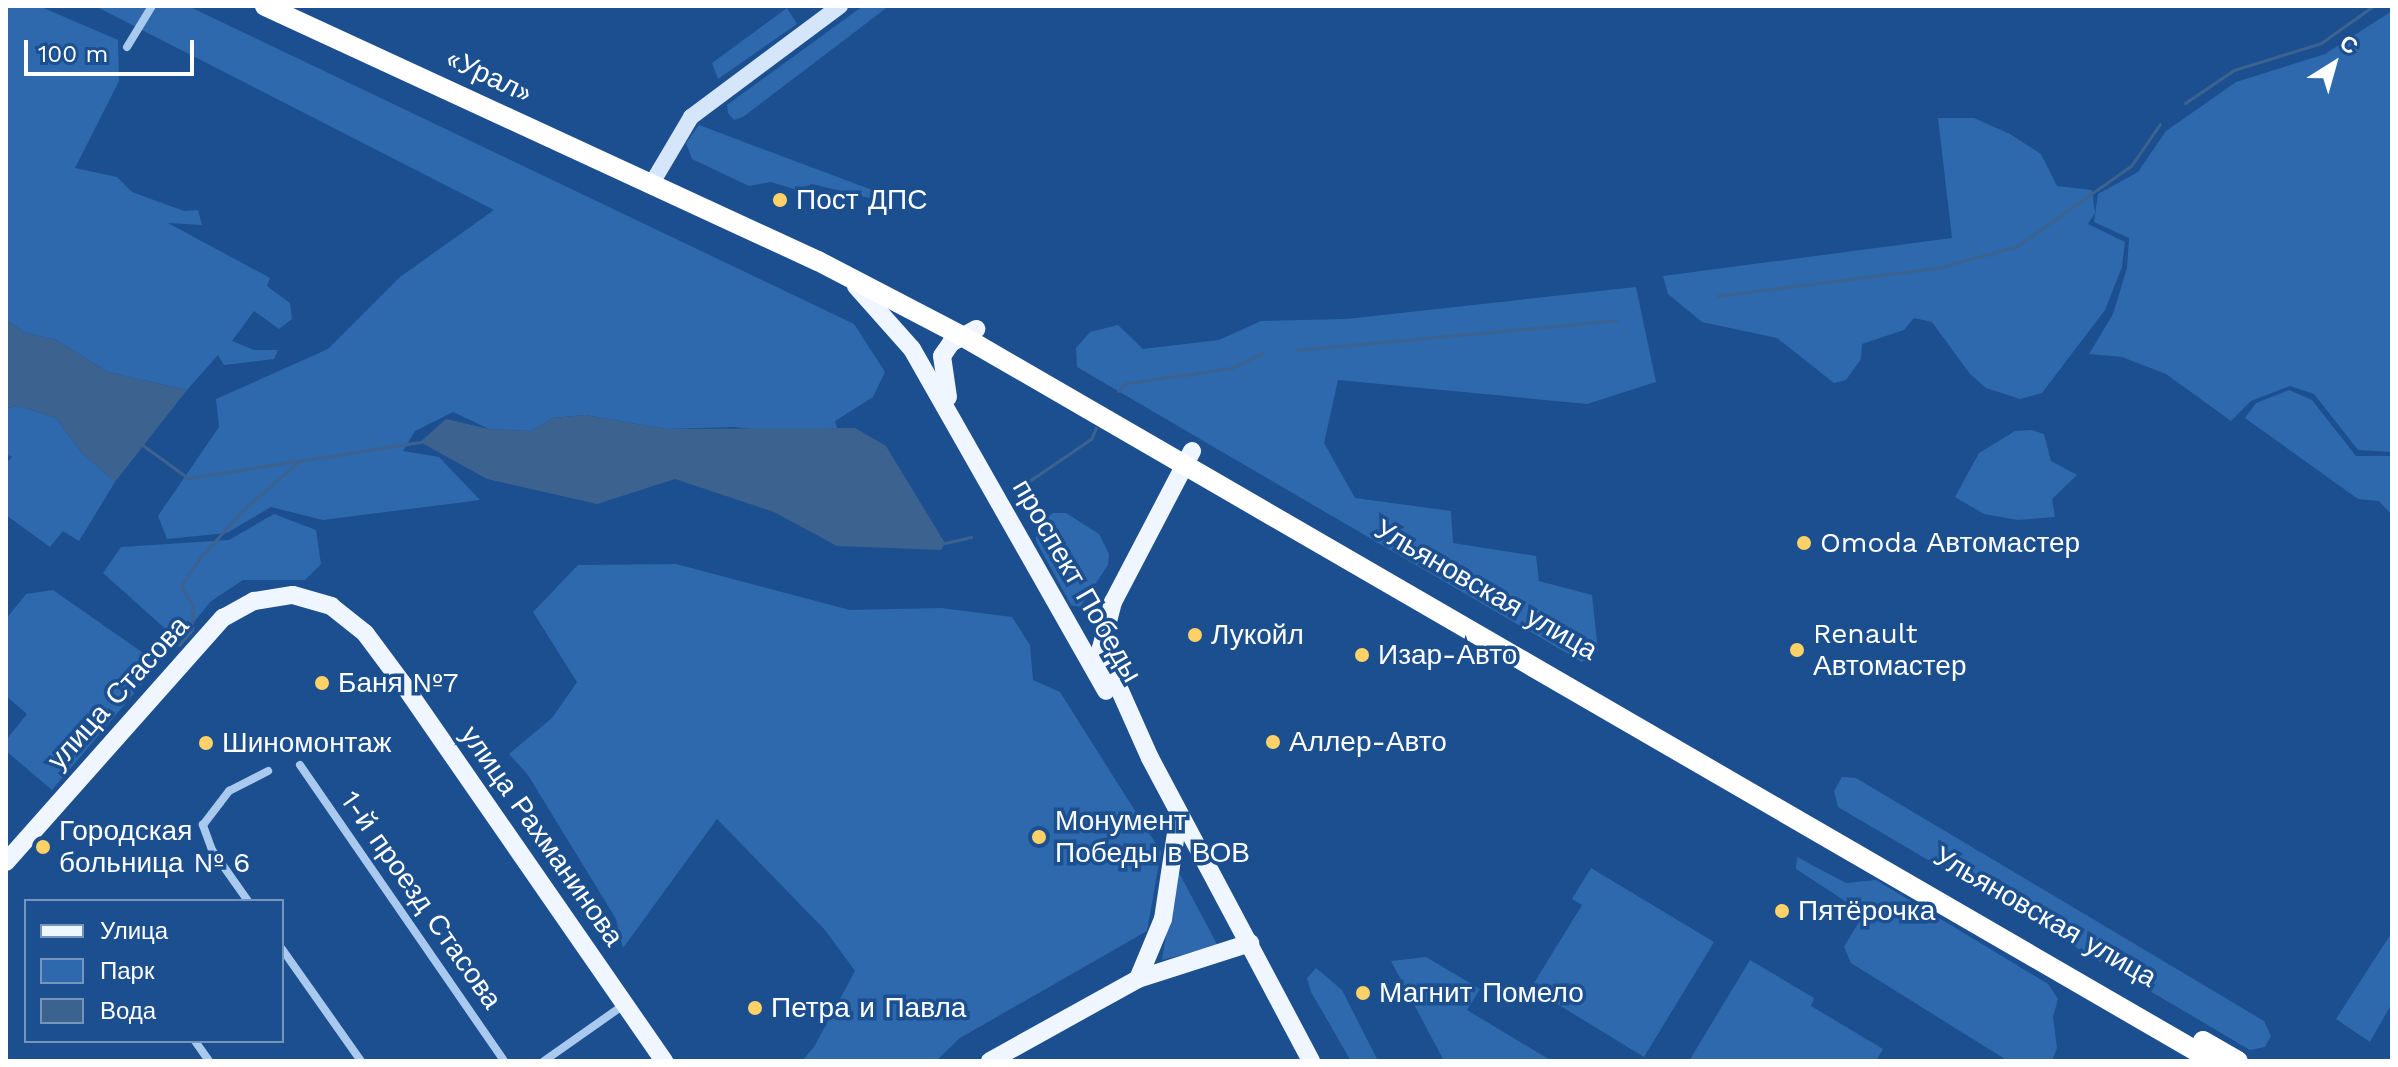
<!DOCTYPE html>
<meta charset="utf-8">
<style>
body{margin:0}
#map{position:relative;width:2398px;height:1067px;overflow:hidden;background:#1b4f8f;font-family:"Work Sans",sans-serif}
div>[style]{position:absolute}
.green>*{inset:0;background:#2e69ad}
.water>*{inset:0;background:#3c6290}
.stream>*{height:3px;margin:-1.5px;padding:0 1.5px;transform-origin:1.5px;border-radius:1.5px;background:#3c6290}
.street>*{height:8px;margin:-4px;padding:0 4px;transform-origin:4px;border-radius:4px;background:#a9c9ee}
.secondary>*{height:16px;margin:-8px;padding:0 8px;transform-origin:8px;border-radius:8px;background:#d6e6fa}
.primary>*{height:18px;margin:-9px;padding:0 9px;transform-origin:9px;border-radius:9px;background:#f0f6ff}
.highway>*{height:20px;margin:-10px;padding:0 10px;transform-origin:10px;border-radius:10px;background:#fff}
.dots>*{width:22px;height:22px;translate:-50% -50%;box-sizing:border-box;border:4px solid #1b4f8f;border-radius:50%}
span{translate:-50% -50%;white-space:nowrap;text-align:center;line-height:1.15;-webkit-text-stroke:7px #1b4f8f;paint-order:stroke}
.street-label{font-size:28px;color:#fff}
.poi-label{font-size:28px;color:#fff}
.left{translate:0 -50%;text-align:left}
.frame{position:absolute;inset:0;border:8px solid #fff;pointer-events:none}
.legend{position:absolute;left:24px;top:899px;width:260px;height:144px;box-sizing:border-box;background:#1b4f8f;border:2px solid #7695bc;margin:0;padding:10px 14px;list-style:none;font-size:24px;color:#fff}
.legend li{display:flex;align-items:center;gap:16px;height:40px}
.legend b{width:40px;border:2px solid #7695bc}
.north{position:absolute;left:2294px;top:24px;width:80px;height:80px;-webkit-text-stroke:6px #1b4f8f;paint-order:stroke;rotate:37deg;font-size:22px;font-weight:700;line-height:32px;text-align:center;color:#fff}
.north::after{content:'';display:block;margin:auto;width:28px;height:36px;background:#fff;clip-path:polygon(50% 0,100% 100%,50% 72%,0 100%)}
.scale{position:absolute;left:24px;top:40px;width:170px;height:36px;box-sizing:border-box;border:4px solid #fff;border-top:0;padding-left:10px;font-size:24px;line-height:28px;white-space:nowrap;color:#fff;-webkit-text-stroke:6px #1b4f8f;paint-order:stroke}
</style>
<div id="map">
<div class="green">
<i style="clip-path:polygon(6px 6px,39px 6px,118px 40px,119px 81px,75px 168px,117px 177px,132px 192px,184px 211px,198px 210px,202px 225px,168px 223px,270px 278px,267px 286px,290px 303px,292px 319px,279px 329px,254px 311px,232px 341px,254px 350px,278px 350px,274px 359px,224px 365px,218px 355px,187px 390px,108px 372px,56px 340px,26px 333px,6px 320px)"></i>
<i style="clip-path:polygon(95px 6px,188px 6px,854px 324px,885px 372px,873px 397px,835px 421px,837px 428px,779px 432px,735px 427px,666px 429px,585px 415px,553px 418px,531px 431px,489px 429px,453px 412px,415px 431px,403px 451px,439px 457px,480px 500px,323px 520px,271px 507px,227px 533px,167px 539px,158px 516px,219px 427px,216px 399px,328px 349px,400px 277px,494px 210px)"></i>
<i style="clip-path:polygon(863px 6px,889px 6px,743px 117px,734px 120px,728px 113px,727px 105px)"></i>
<i style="clip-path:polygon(787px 8px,797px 24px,718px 79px,712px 63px)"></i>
<i style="clip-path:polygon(2392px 11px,2392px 452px,2358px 450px,2314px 394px,2290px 386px,2251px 401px,2231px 421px,2166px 374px,2122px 357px,2089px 354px,2113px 314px,2127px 268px,2129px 238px,2094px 222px,2098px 194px,2138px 172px,2166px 131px,2236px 82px,2325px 54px)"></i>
<i style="clip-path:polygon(1938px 118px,1974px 118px,2010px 134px,2041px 154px,2057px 186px,2092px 190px,2095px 213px,2088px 224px,2125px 242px,2122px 267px,2105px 310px,2042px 393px,2020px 399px,1986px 388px,1970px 374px,1932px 322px,1914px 318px,1904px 330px,1862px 344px,1861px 359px,1846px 380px,1834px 383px,1777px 338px,1702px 322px,1668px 294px,1663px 276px,1952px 238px)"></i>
<i style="clip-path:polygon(699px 125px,883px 194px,886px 202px,812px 184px,797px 190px,771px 182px,749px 186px,692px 159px,686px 143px)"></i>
<i style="clip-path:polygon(1636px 287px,1656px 382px,1587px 404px,1338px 380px,1324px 443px,1355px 498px,1451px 511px,1453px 543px,1536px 556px,1539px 581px,1592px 595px,1598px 651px,1582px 662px,1077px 367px,1076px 348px,1090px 332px,1118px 325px,1143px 349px,1219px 340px,1261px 321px,1346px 319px)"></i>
<i style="clip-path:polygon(2289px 390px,2312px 400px,2356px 456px,2392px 456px,2392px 515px,2379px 501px,2358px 499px,2245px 418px,2256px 403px)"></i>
<i style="clip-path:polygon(19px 406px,56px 418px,81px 452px,115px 482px,79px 541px,63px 531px,50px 547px,6px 515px,6px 463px,12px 457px,6px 454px,6px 408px)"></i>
<i style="clip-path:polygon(2032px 430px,2044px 434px,2051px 461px,2077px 475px,2052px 499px,2055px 517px,2018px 520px,1984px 514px,1955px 497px,1979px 453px,2015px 431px)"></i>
<i style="clip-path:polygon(1053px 513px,1066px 513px,1099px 534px,1109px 554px,1108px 565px,1080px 607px,1071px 605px,1036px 541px,1036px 525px)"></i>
<i style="clip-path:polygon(274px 514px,316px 530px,321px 564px,305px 580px,243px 580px,210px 602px,179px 641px,103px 573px,121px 547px,229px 540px)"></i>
<i style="clip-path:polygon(676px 564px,850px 610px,941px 608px,1012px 617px,1030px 645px,1033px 680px,1060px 692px,1161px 852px,1147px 931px,960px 1038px,936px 1061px,802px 1061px,814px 1047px,855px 971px,825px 930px,717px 819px,623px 948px,616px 919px,528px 775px,509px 754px,552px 718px,577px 682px,533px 612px,578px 565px)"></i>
<i style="clip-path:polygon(53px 590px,159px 664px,52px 790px,6px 751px,6px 740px,27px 714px,6px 696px,6px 619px,26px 594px)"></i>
<i style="clip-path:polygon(1842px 777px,1856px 778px,2264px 1021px,2271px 1036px,2265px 1047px,2250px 1050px,1838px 807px,1834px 791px)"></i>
<i style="clip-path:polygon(1797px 857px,1846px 883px,1876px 880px,2048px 984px,2058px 999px,2053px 1017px,2057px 1048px,2052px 1061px,2008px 1061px,1851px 963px,1844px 947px,1859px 922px,1859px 910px,1796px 869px)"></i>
<i style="clip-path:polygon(1591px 868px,1714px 942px,1644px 1057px,1531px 988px,1582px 905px,1572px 899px)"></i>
<i style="clip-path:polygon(1177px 869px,1218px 946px,1162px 960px)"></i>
<i style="clip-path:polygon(2392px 932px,2392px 1003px,2370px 1042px,2336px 1019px)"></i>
<i style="clip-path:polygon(1426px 957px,1480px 989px,1467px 1010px,1552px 1061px,1444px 1061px,1391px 961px)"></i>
<i style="clip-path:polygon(1750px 960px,1814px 998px,1811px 1006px,1883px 1049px,1876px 1061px,1689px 1061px)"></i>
<i style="clip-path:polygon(1316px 968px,1342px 990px,1378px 1061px,1351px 1061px,1311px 992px,1307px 978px)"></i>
</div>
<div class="water">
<i style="clip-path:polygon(6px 320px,26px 333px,56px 340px,108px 372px,187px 390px,115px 482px,81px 452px,56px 418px,19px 406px,6px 408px)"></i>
<i style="clip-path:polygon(585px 415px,666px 429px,855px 428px,886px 446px,945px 543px,941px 550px,837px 546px,774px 512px,675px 479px,597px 504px,487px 479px,420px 442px,446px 419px,489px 429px,531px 431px,553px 418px)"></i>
</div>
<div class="stream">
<i style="left:2185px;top:103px;width:59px;rotate:-34deg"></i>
<i style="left:2234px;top:70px;width:91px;rotate:-17.2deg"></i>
<i style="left:2321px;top:43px;width:64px;rotate:-35.4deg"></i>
<i style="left:1717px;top:296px;width:227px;rotate:-7.3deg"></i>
<i style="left:1942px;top:267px;width:78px;rotate:-15.6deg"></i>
<i style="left:2017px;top:246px;width:139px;rotate:-35.1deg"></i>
<i style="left:2131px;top:166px;width:51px;rotate:-55.4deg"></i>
<i style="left:1296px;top:350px;width:322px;rotate:-5.3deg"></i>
<i style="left:1118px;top:391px;width:12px;rotate:-42deg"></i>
<i style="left:1127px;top:383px;width:106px;rotate:-8.1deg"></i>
<i style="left:1232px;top:368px;width:34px;rotate:-26deg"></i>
<i style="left:141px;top:444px;width:58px;rotate:35.9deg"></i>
<i style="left:188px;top:478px;width:235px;rotate:-8.8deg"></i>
<i style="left:1016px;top:490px;width:91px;rotate:-34.2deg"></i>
<i style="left:1091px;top:439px;width:12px;rotate:-66deg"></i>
<i style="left:945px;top:543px;width:27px;rotate:-13deg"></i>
<i style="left:179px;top:645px;width:20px;rotate:-49deg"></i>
<i style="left:192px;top:630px;width:24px;rotate:-88deg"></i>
<i style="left:193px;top:606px;width:23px;rotate:-121deg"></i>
<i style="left:181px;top:586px;width:32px;rotate:-56deg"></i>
<i style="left:199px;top:559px;width:66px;rotate:-48.1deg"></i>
<i style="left:243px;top:510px;width:74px;rotate:-41.2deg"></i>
</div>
<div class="street">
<i style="left:127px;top:47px;width:48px;rotate:-58.6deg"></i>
<i style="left:300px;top:765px;width:359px;rotate:55.4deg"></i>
<i style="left:248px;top:901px;width:62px;rotate:-125.2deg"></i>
<i style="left:212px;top:850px;width:27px;rotate:-110deg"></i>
<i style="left:203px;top:825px;width:43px;rotate:-52.6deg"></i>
<i style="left:229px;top:791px;width:44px;rotate:-27.1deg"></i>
<i style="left:282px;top:949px;width:137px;rotate:54.8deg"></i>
<i style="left:195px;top:1041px;width:24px;rotate:55deg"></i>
<i style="left:544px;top:1061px;width:99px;rotate:-35.1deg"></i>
</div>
<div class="secondary">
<i style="left:652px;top:183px;width:77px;rotate:-59.4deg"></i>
<i style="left:691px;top:117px;width:186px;rotate:-36.7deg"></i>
</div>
<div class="primary">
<i style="left:856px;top:286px;width:84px;rotate:48.4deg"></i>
<i style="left:912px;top:349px;width:393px;rotate:60.4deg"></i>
<i style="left:948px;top:397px;width:41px;rotate:-98.3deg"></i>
<i style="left:942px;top:356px;width:16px;rotate:-55deg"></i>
<i style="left:951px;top:343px;width:29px;rotate:-29deg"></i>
<i style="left:1192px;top:451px;width:170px;rotate:117.6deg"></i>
<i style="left:1113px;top:602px;width:48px;rotate:104.6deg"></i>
<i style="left:1101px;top:648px;width:120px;rotate:66deg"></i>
<i style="left:1150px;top:758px;width:343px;rotate:62deg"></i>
<i style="left:6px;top:862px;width:327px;rotate:-48.4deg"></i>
<i style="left:223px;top:618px;width:35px;rotate:-29deg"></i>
<i style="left:254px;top:601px;width:39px;rotate:-9deg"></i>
<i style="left:293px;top:595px;width:40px;rotate:16deg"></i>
<i style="left:331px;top:606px;width:43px;rotate:38.5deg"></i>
<i style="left:365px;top:633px;width:64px;rotate:53.3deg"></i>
<i style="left:403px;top:684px;width:459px;rotate:55.3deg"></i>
<i style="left:1138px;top:979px;width:65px;rotate:-67.4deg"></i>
<i style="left:1163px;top:919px;width:107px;rotate:-81.4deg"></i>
<i style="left:990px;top:1061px;width:169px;rotate:-29deg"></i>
<i style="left:1138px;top:979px;width:118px;rotate:-17.8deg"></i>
</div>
<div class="highway">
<i style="left:265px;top:6px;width:609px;rotate:24.76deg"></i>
<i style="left:818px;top:261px;width:162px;rotate:27.5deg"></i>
<i style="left:962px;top:336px;width:1446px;rotate:30.09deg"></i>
<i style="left:2203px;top:1041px;width:40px;rotate:29.7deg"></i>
</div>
<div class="dots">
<i style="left:780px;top:200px;background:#ffd166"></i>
<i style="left:1804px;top:543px;background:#ffd166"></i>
<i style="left:1195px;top:635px;background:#ffd166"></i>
<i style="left:1797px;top:650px;background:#ffd166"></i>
<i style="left:1362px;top:655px;background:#ffd166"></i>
<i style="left:322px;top:683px;background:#ffd166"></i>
<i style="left:1273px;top:742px;background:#ffd166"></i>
<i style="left:206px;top:743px;background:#ffd166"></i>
<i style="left:1039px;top:837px;background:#ffd166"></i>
<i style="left:43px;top:847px;background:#ffd166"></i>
<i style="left:1782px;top:911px;background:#ffd166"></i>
<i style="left:1363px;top:993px;background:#ffd166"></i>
<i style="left:755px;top:1008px;background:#ffd166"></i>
</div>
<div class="street-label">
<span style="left:489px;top:76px;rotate:25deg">«Урал»</span>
<span style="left:1077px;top:581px;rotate:60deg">проспект Победы</span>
<span style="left:1486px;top:590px;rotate:30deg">Ульяновская улица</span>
<span style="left:118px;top:693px;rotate:-48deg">улица Стасова</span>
<span style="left:542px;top:836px;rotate:55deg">улица Рахманинова</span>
<span style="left:421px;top:900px;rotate:55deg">1-й проезд Стасова</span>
<span style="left:2045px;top:917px;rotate:30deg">Ульяновская улица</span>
</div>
<div class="poi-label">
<span class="left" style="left:796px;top:200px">Пост ДПС</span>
<span class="left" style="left:1820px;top:543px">Omoda Автомастер</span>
<span class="left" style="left:1813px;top:650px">Renault<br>Автомастер</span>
<span class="left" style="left:1211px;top:635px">Лукойл</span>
<span class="left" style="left:1378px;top:655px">Изар-Авто</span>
<span class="left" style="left:338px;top:683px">Баня №7</span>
<span class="left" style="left:1289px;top:742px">Аллер-Авто</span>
<span class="left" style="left:222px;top:743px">Шиномонтаж</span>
<span class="left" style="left:1055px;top:837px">Монумент<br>Победы в ВОВ</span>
<span class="left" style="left:59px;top:847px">Городская<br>больница № 6</span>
<span class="left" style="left:1798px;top:911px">Пятёрочка</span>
<span class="left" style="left:1379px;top:993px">Магнит Помело</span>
<span class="left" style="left:771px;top:1008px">Петра и Павла</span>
</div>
<div class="frame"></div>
<ul class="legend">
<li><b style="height:10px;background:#f0f6ff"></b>Улица</li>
<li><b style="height:22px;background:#2e69ad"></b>Парк</li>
<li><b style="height:22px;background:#3c6290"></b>Вода</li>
</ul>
<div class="north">С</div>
<div class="scale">100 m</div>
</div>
